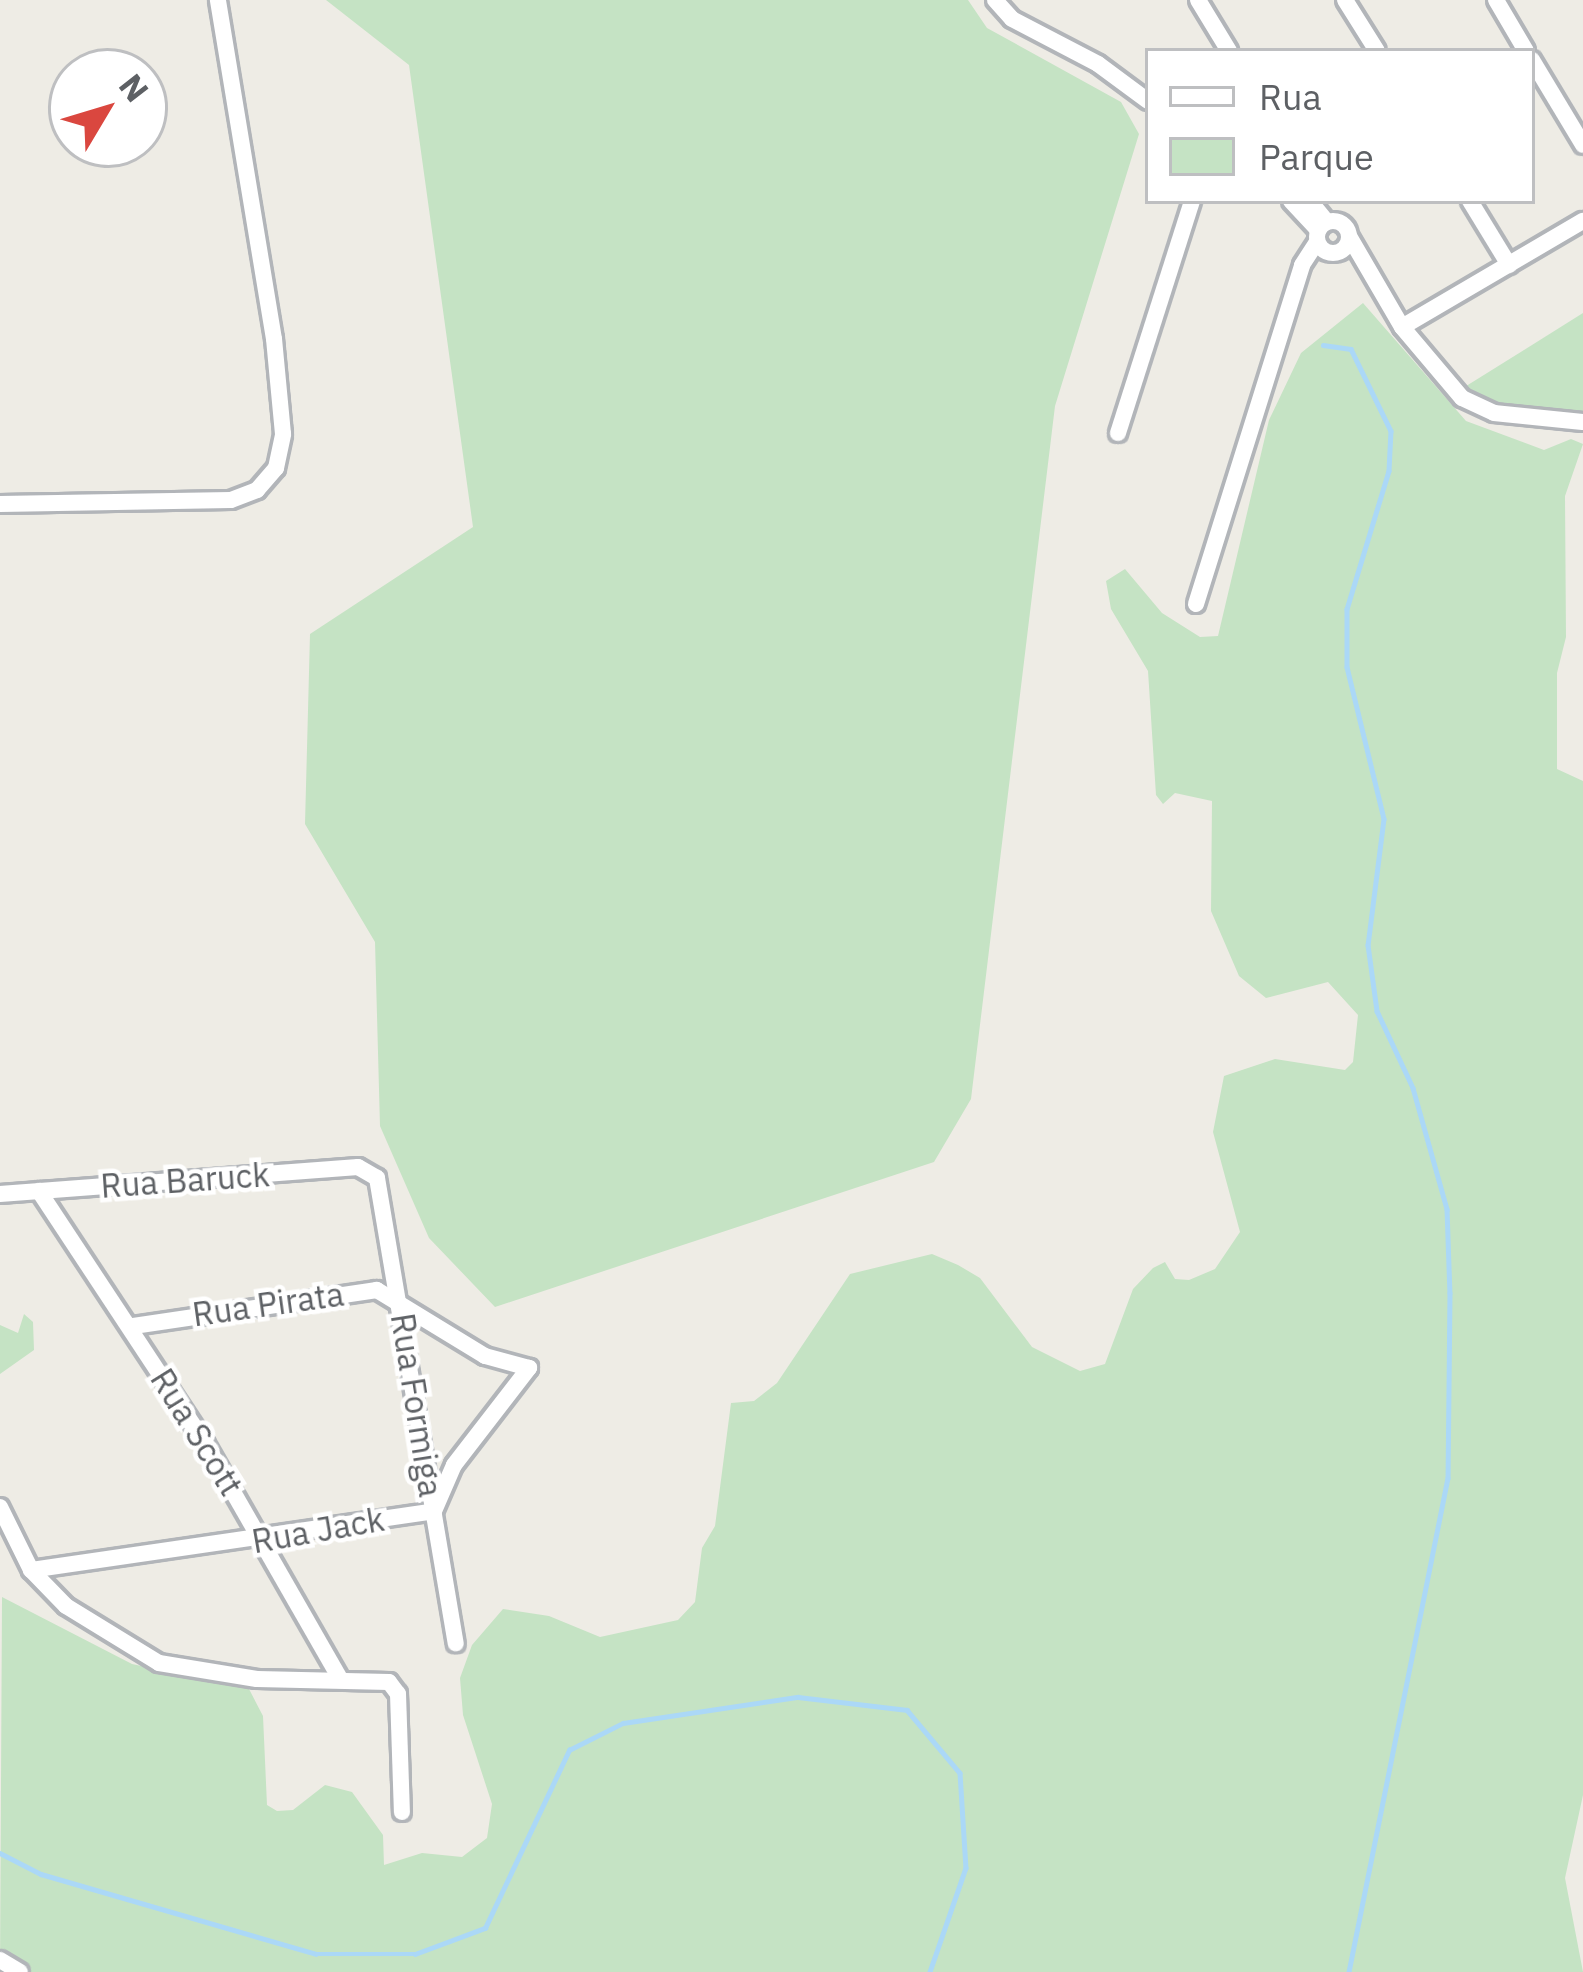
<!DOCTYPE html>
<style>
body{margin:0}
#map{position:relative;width:1583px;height:1972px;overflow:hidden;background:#eeece5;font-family:"IBM Plex Sans",sans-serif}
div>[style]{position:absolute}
.green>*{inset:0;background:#c5e3c4}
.stream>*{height:4.5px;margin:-2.25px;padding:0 2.25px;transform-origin:2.25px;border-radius:2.25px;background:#abd8f7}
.roads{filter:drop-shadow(3px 0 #b2b5b9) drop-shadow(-3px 0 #b2b5b9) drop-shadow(0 3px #b2b5b9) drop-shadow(0 -3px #b2b5b9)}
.minor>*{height:16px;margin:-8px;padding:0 8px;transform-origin:8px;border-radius:8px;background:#fff}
.minor>.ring{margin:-8px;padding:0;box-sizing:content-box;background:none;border:16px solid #fff;border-radius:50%}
span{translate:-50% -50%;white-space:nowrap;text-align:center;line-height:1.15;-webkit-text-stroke:9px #fff;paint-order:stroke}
.street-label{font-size:33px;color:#5d6064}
.legend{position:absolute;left:1145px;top:48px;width:390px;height:156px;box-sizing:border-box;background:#fff;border:3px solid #bebfc1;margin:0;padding:15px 21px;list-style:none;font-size:36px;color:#5d6064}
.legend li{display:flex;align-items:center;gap:24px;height:60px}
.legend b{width:60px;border:3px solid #bebfc1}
.north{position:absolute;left:48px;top:48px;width:120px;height:120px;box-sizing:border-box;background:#fff;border:3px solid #bebfc1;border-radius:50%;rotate:52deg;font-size:33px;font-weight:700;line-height:48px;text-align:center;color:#5d6064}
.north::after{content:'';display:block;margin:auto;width:42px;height:54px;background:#da473f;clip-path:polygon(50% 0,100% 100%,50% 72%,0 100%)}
</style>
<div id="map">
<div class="green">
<i style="clip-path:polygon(326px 0,968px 0,987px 28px,1121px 102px,1139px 134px,1055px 406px,971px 1099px,934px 1162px,495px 1307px,429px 1238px,380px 1126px,375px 942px,305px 824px,310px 634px,473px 527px,409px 65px)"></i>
<i style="clip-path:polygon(1363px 303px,1466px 421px,1544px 450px,1571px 439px,1583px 444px,1565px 496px,1566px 637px,1557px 673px,1557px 769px,1583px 781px,1583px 1795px,1565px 1878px,1583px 1972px,0 1972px,2px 1597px,132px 1664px,249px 1689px,263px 1716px,267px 1805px,277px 1811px,293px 1810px,325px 1785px,352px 1792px,383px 1835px,384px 1865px,422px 1853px,462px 1857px,487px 1838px,492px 1804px,463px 1715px,460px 1678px,472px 1645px,503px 1609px,549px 1616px,600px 1637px,678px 1620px,695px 1602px,702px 1548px,715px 1526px,731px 1403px,754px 1401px,777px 1383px,850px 1274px,932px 1254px,958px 1265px,980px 1278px,1032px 1347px,1080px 1371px,1105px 1364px,1133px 1289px,1153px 1268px,1165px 1262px,1175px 1279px,1189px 1280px,1215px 1269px,1240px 1232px,1213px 1132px,1224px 1076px,1275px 1059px,1345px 1070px,1353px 1062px,1358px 1015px,1328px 982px,1266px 998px,1239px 976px,1211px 911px,1212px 801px,1175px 793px,1163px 804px,1156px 795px,1148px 671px,1111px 609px,1106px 581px,1125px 569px,1162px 613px,1200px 637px,1218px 636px,1269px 420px,1301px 353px)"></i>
<i style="clip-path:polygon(1583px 313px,1583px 415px,1508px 410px,1463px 388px)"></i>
<i style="clip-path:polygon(24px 1314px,33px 1322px,34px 1350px,0 1374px,0 1325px,18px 1333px)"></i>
</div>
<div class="stream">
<i style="left:1323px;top:345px;width:28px;rotate:8deg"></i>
<i style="left:1351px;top:349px;width:91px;rotate:64deg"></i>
<i style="left:1391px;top:431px;width:40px;rotate:92.9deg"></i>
<i style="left:1389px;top:471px;width:144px;rotate:106.9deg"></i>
<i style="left:1347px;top:609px;width:58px;rotate:90deg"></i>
<i style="left:1347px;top:667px;width:156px;rotate:76.3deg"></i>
<i style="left:1384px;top:819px;width:127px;rotate:97.2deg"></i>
<i style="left:1368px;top:945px;width:67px;rotate:82.2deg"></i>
<i style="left:1377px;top:1011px;width:85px;rotate:64.9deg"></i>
<i style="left:1413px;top:1088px;width:126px;rotate:74.3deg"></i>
<i style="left:1447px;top:1209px;width:84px;rotate:88deg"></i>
<i style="left:1450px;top:1293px;width:185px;rotate:90.6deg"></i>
<i style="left:1448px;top:1478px;width:504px;rotate:101.33deg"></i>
<i style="left:0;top:1853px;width:46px;rotate:27.1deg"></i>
<i style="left:41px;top:1874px;width:286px;rotate:16.2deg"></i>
<i style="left:316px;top:1954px;width:99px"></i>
<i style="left:415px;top:1954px;width:75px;rotate:-20.4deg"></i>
<i style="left:485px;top:1928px;width:197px;rotate:-64.7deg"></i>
<i style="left:569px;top:1750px;width:60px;rotate:-26.6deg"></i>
<i style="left:623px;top:1723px;width:177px;rotate:-8.5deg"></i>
<i style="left:798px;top:1697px;width:110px;rotate:6.8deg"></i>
<i style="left:907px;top:1710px;width:82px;rotate:49.9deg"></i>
<i style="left:960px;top:1773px;width:95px;rotate:86.4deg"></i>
<i style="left:966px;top:1868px;width:110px;rotate:109.1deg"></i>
</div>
<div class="roads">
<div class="minor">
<i style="left:995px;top:0;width:25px;rotate:48deg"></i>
<i style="left:1012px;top:19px;width:97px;rotate:27.6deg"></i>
<i style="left:1098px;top:64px;width:62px;rotate:36.5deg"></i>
<i style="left:1198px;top:0;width:60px;rotate:58.7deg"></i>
<i style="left:1345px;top:0;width:60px;rotate:57.9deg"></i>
<i style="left:1496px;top:0;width:59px;rotate:59.5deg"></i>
<i style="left:1532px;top:60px;width:99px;rotate:59deg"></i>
<i style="left:1291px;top:201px;width:40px;rotate:47deg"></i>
<i style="left:1310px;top:201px;width:27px;rotate:51deg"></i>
<i style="left:1470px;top:201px;width:75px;rotate:58.6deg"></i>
<i class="ring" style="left:1317px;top:221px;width:16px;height:16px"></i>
<i style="left:1349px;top:236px;width:105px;rotate:59.8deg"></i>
<i style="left:1402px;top:327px;width:93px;rotate:49.8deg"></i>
<i style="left:1462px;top:398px;width:35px;rotate:25deg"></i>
<i style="left:1494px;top:413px;width:89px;rotate:5.8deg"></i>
<i style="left:1402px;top:327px;width:210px;rotate:-30.4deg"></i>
<i style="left:1118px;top:433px;width:244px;rotate:-72.3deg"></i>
<i style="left:0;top:504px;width:231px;rotate:-1deg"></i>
<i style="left:231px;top:500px;width:28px;rotate:-21deg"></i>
<i style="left:257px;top:490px;width:29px;rotate:-49deg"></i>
<i style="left:276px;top:468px;width:35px;rotate:-78deg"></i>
<i style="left:283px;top:434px;width:95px;rotate:-95.4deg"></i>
<i style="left:274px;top:339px;width:344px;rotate:-99.4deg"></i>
<i style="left:1196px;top:604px;width:355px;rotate:-72.6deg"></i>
<i style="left:1302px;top:265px;width:27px;rotate:-57deg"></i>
<i style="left:39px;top:1191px;width:302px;rotate:56.6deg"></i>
<i style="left:205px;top:1443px;width:273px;rotate:60.2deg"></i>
<i style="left:0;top:1194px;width:359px;rotate:-4.3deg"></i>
<i style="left:358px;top:1167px;width:22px;rotate:30deg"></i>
<i style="left:377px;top:1178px;width:472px;rotate:80.4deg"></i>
<i style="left:0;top:1507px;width:70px;rotate:63.8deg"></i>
<i style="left:31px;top:1570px;width:50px;rotate:45.8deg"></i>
<i style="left:66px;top:1606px;width:109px;rotate:31.5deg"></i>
<i style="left:159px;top:1663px;width:99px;rotate:9.3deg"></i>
<i style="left:257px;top:1679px;width:132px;rotate:1.3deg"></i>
<i style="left:389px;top:1682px;width:15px;rotate:53deg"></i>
<i style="left:398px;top:1694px;width:118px;rotate:88.1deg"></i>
<i style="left:31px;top:1570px;width:407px;rotate:-8.3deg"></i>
<i style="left:434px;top:1511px;width:50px;rotate:-66.5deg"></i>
<i style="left:454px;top:1465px;width:123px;rotate:-52.3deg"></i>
<i style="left:529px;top:1368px;width:46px;rotate:-164.7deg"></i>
<i style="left:485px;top:1356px;width:127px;rotate:-148.6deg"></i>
<i style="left:377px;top:1290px;width:248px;rotate:171.6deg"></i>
<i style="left:0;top:1960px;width:23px;rotate:31deg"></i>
</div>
</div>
<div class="street-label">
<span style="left:185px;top:1180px;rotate:-4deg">Rua Baruck</span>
<span style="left:268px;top:1304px;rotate:-8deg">Rua Pirata</span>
<span style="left:417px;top:1405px;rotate:81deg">Rua Formiga</span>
<span style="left:197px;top:1432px;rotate:58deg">Rua Scott</span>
<span style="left:318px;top:1530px;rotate:-10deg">Rua Jack</span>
</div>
<ul class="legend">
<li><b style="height:15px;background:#fff"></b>Rua</li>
<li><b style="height:33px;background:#c5e3c4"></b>Parque</li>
</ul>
<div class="north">N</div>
</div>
